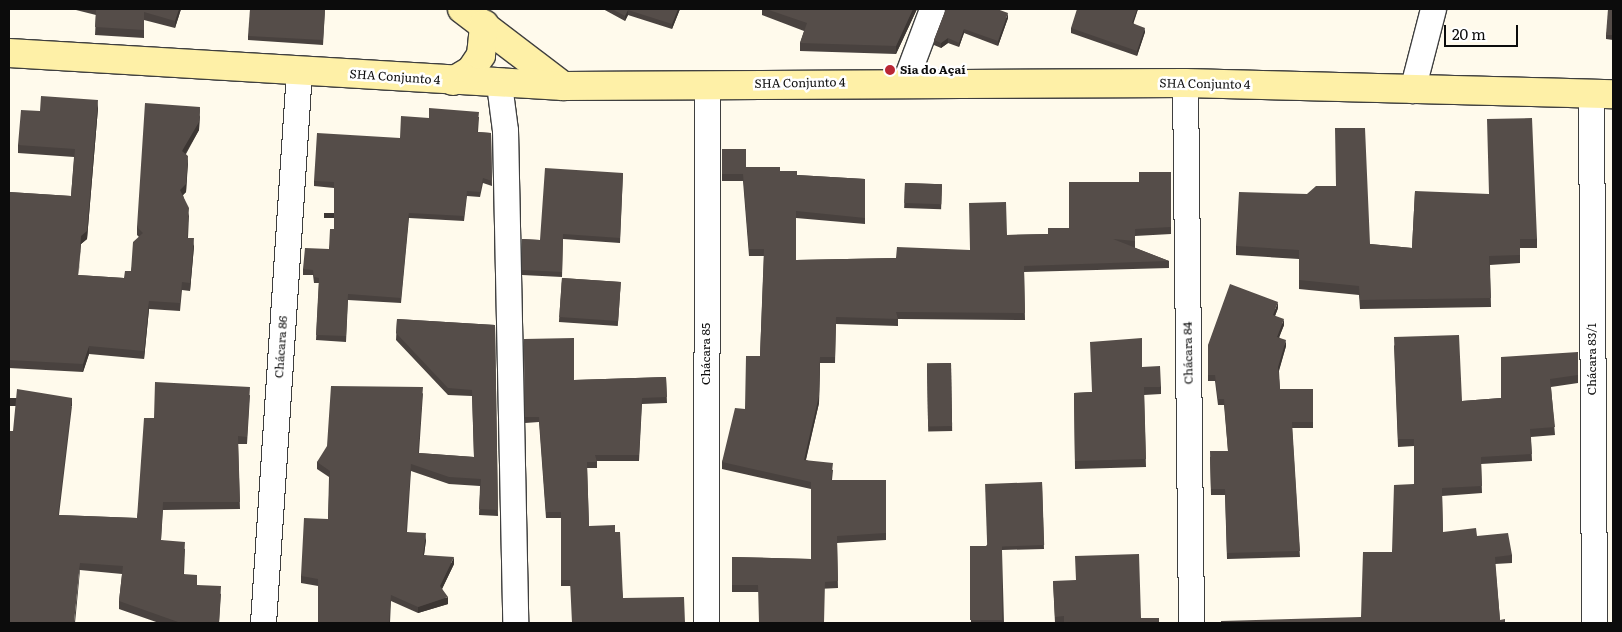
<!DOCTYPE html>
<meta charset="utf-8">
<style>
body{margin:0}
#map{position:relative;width:1622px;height:632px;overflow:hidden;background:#fffaec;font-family:Literata,serif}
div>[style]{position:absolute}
.roads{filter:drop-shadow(1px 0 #3f3f3f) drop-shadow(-1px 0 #3f3f3f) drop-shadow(0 1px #3f3f3f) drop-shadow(0 -1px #3f3f3f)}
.street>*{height:25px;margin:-12.5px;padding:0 12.5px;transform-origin:12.5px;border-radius:12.5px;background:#fff}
.secondary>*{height:28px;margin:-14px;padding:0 14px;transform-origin:14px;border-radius:14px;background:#fef0a7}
.wall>*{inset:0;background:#49423f;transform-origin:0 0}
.shaded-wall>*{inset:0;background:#3c3633;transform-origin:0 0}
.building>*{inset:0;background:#554d49;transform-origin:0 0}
.dots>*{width:14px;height:14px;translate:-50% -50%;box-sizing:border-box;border:2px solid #fff;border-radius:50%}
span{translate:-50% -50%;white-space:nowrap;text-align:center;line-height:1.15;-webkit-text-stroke:5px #fff;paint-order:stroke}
.poi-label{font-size:12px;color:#0c0c0c;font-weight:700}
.left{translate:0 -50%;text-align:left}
.street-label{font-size:12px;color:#0c0c0c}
.frame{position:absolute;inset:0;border:10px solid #0c0c0c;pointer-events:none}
.scale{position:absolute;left:1444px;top:25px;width:74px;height:22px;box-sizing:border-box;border:2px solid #0c0c0c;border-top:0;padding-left:6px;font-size:15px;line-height:18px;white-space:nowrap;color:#0c0c0c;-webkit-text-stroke:4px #fff;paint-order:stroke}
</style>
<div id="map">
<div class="roads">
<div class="street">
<i style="left:905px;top:81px;width:77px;rotate:-69.4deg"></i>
<i style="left:1185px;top:83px;width:540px;rotate:89.36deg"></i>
<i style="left:499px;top:84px;width:46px;rotate:82.6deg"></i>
<i style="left:505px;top:130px;width:493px;rotate:88.8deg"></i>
<i style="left:1412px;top:90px;width:84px;rotate:-75.5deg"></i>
<i style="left:1591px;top:95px;width:528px;rotate:89.67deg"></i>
<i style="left:263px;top:623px;width:553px;rotate:-86.27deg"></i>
<i style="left:706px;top:623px;width:538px;rotate:-89.89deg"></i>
</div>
<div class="secondary">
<i style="left:462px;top:9px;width:127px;rotate:37.3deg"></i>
<i style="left:9px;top:53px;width:555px;rotate:3.41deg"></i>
<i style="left:563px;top:86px;width:622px;rotate:-0.28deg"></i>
<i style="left:1185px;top:83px;width:428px;rotate:1.5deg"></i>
<i style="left:453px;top:81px;width:21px;rotate:-31deg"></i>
<i style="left:471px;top:70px;width:18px;rotate:-56deg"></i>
<i style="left:481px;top:55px;width:31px;rotate:-84deg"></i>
</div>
</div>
<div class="wall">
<i style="clip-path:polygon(72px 9px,181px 9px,175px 28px,144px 20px,144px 38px,95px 35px,96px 15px)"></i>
<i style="clip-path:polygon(325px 9px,323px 45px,248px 40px,248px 36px)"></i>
<i style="clip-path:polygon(603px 9px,680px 9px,672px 29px,628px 15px,625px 21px)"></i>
<i style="clip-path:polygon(762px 9px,917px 9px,896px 54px,800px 51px,800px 43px,804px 31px,762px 15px)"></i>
<i style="clip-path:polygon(946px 9px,1008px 18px,998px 46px,964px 33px,959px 47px,948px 43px,941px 48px,934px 45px,934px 40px)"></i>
<i style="clip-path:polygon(1138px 9px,1133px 23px,1145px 32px,1137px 56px,1071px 33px,1071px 28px)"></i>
<i style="clip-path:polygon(1613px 9px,1613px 40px,1606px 39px,1606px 35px)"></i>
<i style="clip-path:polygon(98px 108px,87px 239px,81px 244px,78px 275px,124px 278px,131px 271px,139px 237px,137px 235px,137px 227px,200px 115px,199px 130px,186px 154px,188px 164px,186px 192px,183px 195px,189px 216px,188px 238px,194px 246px,190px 291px,182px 290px,180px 311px,149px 309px,144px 359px,89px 354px,83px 372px,9px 368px,9px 192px,71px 196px,74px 157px,18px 153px,18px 145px,40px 111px)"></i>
<i style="clip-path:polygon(479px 117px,478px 132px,491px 133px,492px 186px,483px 183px,480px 197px,467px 196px,464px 221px,409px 218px,401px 303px,348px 300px,346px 342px,316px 340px,319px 283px,314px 283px,313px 275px,303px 275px,303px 269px,329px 249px,334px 229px,334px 188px,314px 186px,314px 181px,400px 138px,429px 118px)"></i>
<i style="left:1612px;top:121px;width:1px;height:133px"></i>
<i style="clip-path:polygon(722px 149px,746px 167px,780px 171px,797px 175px,865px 179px,865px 224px,796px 218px,796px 260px,896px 258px,970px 250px,1007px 235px,1048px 234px,1069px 228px,1139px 182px,1171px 172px,1171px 234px,1135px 236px,1135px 248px,1169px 261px,1169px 268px,1024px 272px,1025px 320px,898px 319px,898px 326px,836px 324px,835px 363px,820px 363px,819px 403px,806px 460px,833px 470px,832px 480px,886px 480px,886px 540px,837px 543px,838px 588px,758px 592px,732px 592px,732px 557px,811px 559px,811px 489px,722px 469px,722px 462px,745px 409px,760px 356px,764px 256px,749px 256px,743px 181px,722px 181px)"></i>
<i style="clip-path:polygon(623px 173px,620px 243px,563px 239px,562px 277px,522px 275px,522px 239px,540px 240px)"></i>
<i style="left:905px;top:183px;width:37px;height:25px;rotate:2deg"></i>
<i style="clip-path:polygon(1415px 191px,1537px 239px,1537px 248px,1520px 248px,1520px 263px,1490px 265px,1491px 307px,1360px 309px,1359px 295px,1299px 289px,1299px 259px,1236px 255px,1236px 246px,1370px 244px,1412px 248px)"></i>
<i style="left:562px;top:278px;width:59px;height:44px;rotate:4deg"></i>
<i style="clip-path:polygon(1278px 308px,1275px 316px,1284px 325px,1279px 337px,1286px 346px,1279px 371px,1280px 389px,1313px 389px,1313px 428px,1292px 428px,1300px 557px,1227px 559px,1225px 495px,1211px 495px,1210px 457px,1228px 451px,1224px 405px,1218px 405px,1215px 381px,1208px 381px,1208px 345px)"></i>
<i style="clip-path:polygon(397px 319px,495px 325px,498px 516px,479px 515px,480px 486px,449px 484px,411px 471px,407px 532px,426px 540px,424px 555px,454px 564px,442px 589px,448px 604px,418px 613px,391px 601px,390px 623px,318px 623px,318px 586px,301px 583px,301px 576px,328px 519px,329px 477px,317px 469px,317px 462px,423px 393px,419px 453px,474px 457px,472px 396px,448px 395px,396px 340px)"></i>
<i style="clip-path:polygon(524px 339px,574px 380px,666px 377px,667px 403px,642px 404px,639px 461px,597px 461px,597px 468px,587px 468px,589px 526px,615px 532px,623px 598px,685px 623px,570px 586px,561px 586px,561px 518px,546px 518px,539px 422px,525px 423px)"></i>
<i style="clip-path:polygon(1394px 345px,1462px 401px,1501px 398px,1578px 352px,1578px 383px,1551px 387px,1555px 435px,1531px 437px,1532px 461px,1481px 464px,1482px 493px,1442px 496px,1443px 532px,1477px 536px,1512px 555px,1512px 563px,1495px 564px,1500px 620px,1505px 623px,1361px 617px,1392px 552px,1414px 484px,1414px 446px,1398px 447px)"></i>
<i style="left:951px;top:363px;width:68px;height:24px;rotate:89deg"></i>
<i style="clip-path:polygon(1142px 367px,1161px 387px,1161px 394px,1144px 395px,1146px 467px,1075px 469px,1074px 393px,1092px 392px)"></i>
<i style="clip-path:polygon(250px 395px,247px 444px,238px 444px,240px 509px,163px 510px,161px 540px,185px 549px,184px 574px,197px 585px,221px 594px,219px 623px,159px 623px,119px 609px,119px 601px,122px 574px,80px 570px,9px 550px,9px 431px,13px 431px,72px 406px,59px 515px,137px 518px,154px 418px)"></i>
<i style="clip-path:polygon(1042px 482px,1044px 549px,1002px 550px,1004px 623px,971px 623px,970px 546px,986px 546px)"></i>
<i style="clip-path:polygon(1053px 581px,1141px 618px,1159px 623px,1055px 623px)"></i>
</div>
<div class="shaded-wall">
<i style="clip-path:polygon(179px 9px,181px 9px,175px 28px,175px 21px)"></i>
<i style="clip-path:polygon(678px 9px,680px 9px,672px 29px,672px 24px)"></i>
<i style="clip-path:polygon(913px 9px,917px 9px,896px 54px,896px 46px)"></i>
<i style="clip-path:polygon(1137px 9px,1138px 9px,1132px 28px,1132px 23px)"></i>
<i style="clip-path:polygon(628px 10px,628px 15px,625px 21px,625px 16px)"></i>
<i style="clip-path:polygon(1008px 13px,1008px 18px,998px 46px,998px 41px)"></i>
<i style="clip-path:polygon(1145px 28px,1145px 32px,1137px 56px,1137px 51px)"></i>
<i style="clip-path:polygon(964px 29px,964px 33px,959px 47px,959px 43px)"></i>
<i style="clip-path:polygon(948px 38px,948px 43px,941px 48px,941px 43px)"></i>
<i style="clip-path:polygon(98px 100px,98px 108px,87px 239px,81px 244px,78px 283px,81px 236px)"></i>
<i style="clip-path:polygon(200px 107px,199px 130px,182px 159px,182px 151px)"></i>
<i style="clip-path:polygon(188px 156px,186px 192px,180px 198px,180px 190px)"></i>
<i style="left:409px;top:213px;width:5px;height:85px;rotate:90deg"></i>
<i style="clip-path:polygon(194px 238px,194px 246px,190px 291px,190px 283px)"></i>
<i style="clip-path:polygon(149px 301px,149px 309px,144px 359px,144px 351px)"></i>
<i style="clip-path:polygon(1278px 302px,1278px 308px,1273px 321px,1273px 315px)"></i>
<i style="clip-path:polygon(1284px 319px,1284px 325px,1277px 343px,1277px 337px)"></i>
<i style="clip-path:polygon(1286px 340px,1286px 346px,1278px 373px,1278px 367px)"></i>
<i style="clip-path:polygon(89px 346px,89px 354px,83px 372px,83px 364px)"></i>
<i style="clip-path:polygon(820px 357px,819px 403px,804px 467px,804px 460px)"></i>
<i style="left:72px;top:398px;width:8px;height:118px;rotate:90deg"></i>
<i style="clip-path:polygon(426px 533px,426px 540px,423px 562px,423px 555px)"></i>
<i style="clip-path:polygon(454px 557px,454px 564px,440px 593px,440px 586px)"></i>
<i style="clip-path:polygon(80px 563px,80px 570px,75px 623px,74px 623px)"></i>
<i style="clip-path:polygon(448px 597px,448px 604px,418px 613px,418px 607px)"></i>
</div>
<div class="building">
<i style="clip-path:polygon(96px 9px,179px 9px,175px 21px,144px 12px,144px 30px,95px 27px)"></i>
<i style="clip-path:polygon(250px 9px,325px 9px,323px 40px,248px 36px)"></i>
<i style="clip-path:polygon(612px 9px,678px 9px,672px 24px,628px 10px,625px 16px)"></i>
<i style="clip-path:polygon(766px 9px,913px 9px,896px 46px,800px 43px,807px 23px)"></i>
<i style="clip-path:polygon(946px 9px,997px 9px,1008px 13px,998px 41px,964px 29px,959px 43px,948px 38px,941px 43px,934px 40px)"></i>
<i style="clip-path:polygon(1077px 9px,1137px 9px,1132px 23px,1145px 28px,1137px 51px,1071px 28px)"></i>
<i style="clip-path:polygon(1608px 9px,1613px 9px,1613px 35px,1606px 35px)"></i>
<i style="clip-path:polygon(41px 96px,98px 100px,87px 231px,81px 236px,78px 275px,124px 278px,125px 271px,131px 271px,133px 242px,143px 233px,137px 227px,145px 103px,200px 107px,199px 122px,182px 151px,188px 156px,186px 184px,180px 190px,189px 208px,187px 238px,194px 238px,190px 283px,182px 282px,180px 303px,149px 301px,144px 351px,89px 346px,83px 364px,9px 360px,9px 192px,71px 196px,75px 149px,18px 145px,21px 110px,40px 111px)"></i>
<i style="clip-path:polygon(429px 108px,479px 112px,477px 132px,491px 133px,492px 181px,483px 178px,480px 192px,467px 191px,464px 216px,409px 213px,401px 298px,348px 294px,346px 336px,316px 335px,319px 278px,314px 277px,313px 270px,303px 269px,305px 248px,329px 249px,330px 229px,334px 229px,334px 182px,314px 181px,317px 133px,400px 138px,401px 116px,429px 118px)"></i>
<i style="clip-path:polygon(1532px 118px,1537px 239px,1520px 239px,1520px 255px,1489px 256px,1491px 298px,1360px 300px,1359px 286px,1299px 280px,1299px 250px,1236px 246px,1239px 192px,1307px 194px,1316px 186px,1336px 186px,1335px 128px,1365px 128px,1370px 244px,1412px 248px,1415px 191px,1489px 194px,1487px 119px)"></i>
<i style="left:1612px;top:121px;width:1px;height:124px"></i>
<i style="clip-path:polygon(722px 149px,746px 149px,746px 167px,780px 167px,780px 171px,797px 171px,797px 175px,865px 179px,865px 218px,796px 211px,796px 260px,896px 258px,897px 247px,970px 250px,969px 203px,1006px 202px,1007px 235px,1048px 234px,1048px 228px,1069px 228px,1069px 182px,1139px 182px,1139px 172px,1171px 172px,1171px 227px,1135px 229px,1135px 241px,1113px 239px,1169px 261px,1024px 266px,1025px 313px,896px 312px,898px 319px,836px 317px,835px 357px,820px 357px,819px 396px,804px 460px,833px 463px,831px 480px,886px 480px,886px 533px,837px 536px,838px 581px,825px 582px,824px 623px,759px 623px,758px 585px,732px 585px,732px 557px,811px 559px,811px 482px,722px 462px,735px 408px,745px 409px,746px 356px,760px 356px,764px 249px,749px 249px,743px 174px,722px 174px)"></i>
<i style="clip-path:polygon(545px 168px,623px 173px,620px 238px,563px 234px,562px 272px,522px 270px,522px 239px,540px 240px)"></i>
<i style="left:905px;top:183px;width:37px;height:20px;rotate:2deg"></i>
<i style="left:562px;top:278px;width:59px;height:39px;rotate:4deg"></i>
<i style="clip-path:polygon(1230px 284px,1278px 302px,1273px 315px,1284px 319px,1277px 337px,1286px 340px,1278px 367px,1280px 389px,1313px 389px,1313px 422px,1292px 422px,1300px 551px,1227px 553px,1225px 489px,1211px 489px,1210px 451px,1228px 451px,1224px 399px,1218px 399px,1215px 375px,1208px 375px,1208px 345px)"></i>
<i style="clip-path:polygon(397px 319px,495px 325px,498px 510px,479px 509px,481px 479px,449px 477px,411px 464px,406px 532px,426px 533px,423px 555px,454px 557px,440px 586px,448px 597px,418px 607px,391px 595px,389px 623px,318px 623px,318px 579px,301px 576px,304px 518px,328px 519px,330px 471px,317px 462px,327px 446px,331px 386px,423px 387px,418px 453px,474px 457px,472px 390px,448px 388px,396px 333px)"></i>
<i style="clip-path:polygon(1459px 335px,1462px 401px,1501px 398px,1501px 357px,1578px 352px,1578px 375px,1550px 379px,1555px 427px,1530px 429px,1532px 454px,1481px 457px,1482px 486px,1442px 488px,1443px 532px,1476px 528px,1477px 536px,1508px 533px,1512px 555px,1495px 557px,1500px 620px,1505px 619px,1505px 623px,1221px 623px,1221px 621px,1361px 617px,1363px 552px,1392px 552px,1394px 485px,1414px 484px,1414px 439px,1398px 439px,1394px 337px)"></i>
<i style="clip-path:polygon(574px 338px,574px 380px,666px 377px,667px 397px,642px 398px,639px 455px,595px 455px,597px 462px,587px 462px,589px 526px,615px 525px,615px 532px,620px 532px,623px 598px,684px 597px,685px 623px,572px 623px,570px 580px,561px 580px,561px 512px,546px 512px,539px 417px,525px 417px,524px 339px)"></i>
<i style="clip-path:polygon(1142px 338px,1142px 367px,1160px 366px,1161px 387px,1144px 387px,1146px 459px,1075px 461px,1074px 393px,1092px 392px,1090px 342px)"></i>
<i style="left:951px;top:363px;width:63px;height:24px;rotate:89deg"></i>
<i style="clip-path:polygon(155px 382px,250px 387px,247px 437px,238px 436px,240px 502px,163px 502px,161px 540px,185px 542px,183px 574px,197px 575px,197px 585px,221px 586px,219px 623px,181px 623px,119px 601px,123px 566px,80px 563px,74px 623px,9px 623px,9px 559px,10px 543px,9px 543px,9px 431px,13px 431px,17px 389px,72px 398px,58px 515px,137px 518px,144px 418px,154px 418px)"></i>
<i style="left:1042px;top:482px;width:63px;height:57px;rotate:88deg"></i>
<i style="left:970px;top:546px;width:32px;height:74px"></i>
<i style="clip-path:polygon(1139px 554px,1141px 618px,1159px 618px,1159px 623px,1064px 623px,1064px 616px,1055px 617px,1053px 581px,1076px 580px,1075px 556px)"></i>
</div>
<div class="dots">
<i style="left:890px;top:70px;background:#ba2634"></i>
</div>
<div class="poi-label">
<span class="left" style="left:900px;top:70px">Sia do Açaí</span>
</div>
<div class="street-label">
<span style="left:395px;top:77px;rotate:4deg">SHA Conjunto 4</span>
<span style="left:800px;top:83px;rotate:-1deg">SHA Conjunto 4</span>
<span style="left:1205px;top:84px;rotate:1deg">SHA Conjunto 4</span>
<span style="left:281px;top:347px;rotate:-86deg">Chácara 86</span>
<span style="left:1188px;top:353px;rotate:-91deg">Chácara 84</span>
<span style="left:706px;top:354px;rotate:-90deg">Chácara 85</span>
<span style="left:1592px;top:359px;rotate:-90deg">Chácara 83/1</span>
</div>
<div class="frame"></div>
<div class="scale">20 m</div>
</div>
